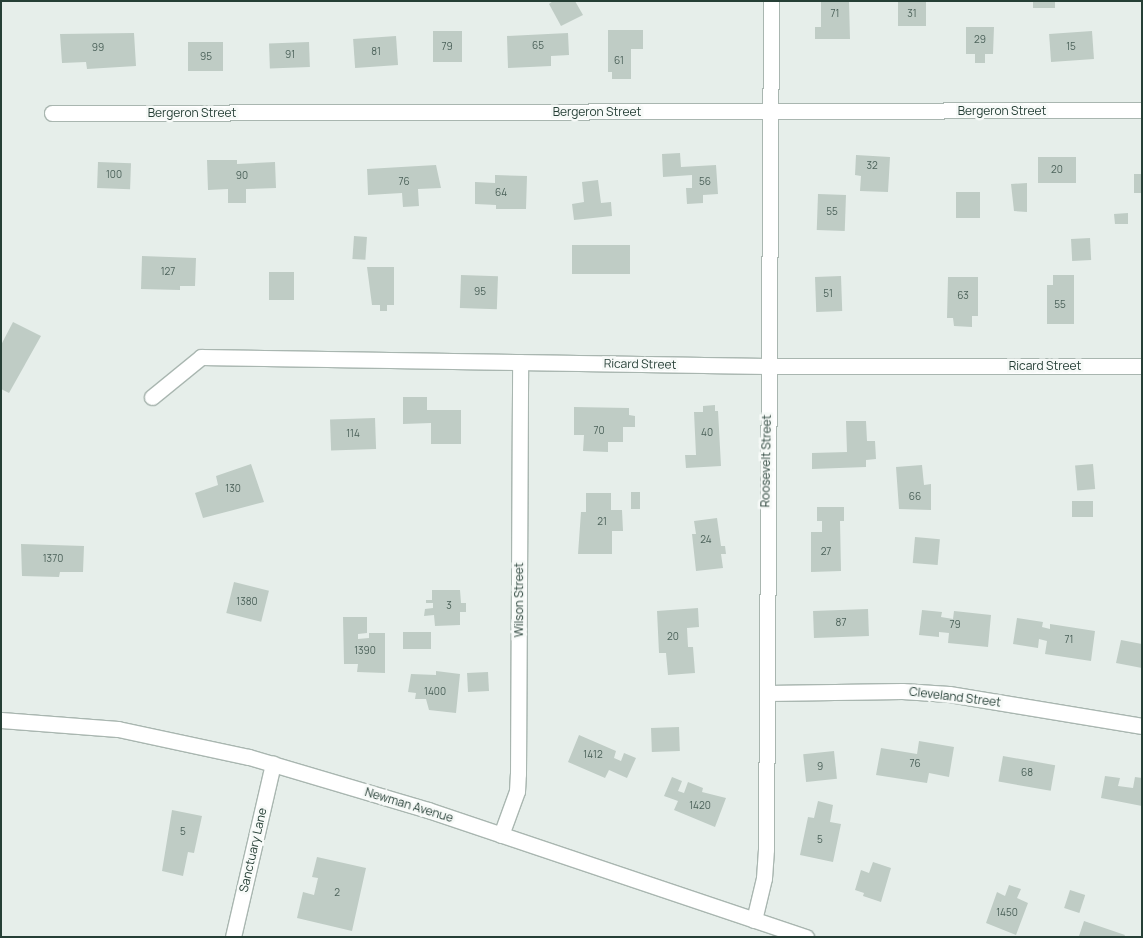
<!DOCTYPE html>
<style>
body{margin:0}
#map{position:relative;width:1143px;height:938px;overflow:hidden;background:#e6eeea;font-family:Manrope,sans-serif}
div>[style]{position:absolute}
.building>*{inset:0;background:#bfccc5;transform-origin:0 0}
.roads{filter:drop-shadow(1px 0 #a9b6b0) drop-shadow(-1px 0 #a9b6b0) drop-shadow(0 1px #a9b6b0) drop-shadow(0 -1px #a9b6b0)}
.minor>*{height:15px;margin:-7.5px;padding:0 7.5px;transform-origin:7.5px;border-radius:7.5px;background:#fff}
.secondary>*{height:15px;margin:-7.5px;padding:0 7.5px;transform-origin:7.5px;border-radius:7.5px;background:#fff}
span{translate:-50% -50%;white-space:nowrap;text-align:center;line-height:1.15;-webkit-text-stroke:5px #f7faf8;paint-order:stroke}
.number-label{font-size:10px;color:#4c625a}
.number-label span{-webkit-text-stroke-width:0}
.street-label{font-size:12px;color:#263f36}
.frame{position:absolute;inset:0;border:2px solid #263f36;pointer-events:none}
</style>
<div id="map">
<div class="building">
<i style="clip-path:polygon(553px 1px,575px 1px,583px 15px,561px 26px,549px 4px)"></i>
<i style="clip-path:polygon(821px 1px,849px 1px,850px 39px,815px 39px,815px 27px,821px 27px)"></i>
<i style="left:898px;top:1px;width:28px;height:25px"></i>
<i style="left:1033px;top:1px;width:22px;height:7px"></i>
<i style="clip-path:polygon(966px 27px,994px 27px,993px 54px,985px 54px,985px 63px,975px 63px,975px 54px,966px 54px)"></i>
<i style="clip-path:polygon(608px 30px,643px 30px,643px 49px,631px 49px,631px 79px,612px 79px,612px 72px,608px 72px)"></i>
<i style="left:433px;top:31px;width:29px;height:31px"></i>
<i style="left:1092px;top:31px;width:28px;height:43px;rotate:86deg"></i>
<i style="clip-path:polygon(134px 33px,136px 66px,87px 69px,86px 62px,62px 63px,60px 34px)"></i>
<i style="clip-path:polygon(568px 33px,569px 55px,551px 56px,551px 66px,508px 68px,507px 36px)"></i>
<i style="left:396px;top:36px;width:29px;height:43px;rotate:86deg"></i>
<i style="left:223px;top:42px;width:29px;height:35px;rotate:90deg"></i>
<i style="left:309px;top:42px;width:25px;height:40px;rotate:88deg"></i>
<i style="clip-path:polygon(680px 153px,681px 167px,716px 165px,718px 194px,703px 195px,703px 203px,687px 204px,686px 188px,692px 188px,692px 175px,663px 177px,662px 154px)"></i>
<i style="clip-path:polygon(856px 155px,890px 157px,888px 192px,860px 191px,861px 176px,855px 175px)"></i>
<i style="left:1076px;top:157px;width:26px;height:38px;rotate:90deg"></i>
<i style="clip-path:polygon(207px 160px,237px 160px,237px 164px,275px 162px,276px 188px,246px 189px,246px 203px,228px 203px,228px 189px,208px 190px)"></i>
<i style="left:98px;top:162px;width:33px;height:26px;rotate:2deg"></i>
<i style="clip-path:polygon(436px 165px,441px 188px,418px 189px,419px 206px,403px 207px,402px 193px,368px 195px,367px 169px)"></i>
<i style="left:1134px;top:174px;width:8px;height:19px"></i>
<i style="clip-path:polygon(495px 175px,527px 176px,526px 209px,496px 209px,496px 205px,475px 204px,475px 182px,495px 183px)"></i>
<i style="clip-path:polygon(598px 180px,601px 203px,611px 202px,612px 216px,574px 220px,572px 204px,584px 202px,582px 182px)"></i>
<i style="clip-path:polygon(1027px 183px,1027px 212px,1014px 211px,1011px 184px)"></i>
<i style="left:956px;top:192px;width:24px;height:26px"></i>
<i style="left:818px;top:194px;width:28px;height:36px;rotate:2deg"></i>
<i style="clip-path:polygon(1128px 213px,1128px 224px,1115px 224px,1114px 214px)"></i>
<i style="left:354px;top:236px;width:13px;height:23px;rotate:4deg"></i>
<i style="left:1090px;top:238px;width:22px;height:19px;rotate:87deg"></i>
<i style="left:630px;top:245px;width:29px;height:58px;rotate:90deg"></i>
<i style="clip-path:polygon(142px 256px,196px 258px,195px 286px,180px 286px,180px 290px,141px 289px)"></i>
<i style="clip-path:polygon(367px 267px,394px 267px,394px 305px,387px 305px,387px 311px,380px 311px,380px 305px,372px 305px)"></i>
<i style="left:269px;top:272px;width:25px;height:28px"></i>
<i style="left:461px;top:275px;width:37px;height:33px;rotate:2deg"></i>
<i style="clip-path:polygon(1053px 275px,1074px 275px,1074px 324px,1047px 324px,1047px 285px,1053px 285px)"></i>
<i style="left:841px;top:276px;width:35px;height:26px;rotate:88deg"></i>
<i style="clip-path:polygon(948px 277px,978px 277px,978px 316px,972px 316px,972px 327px,954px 326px,953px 318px,947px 318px)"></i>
<i style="clip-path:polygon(13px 322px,41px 336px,9px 393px,1px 389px,1px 345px)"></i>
<i style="clip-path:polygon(403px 397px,427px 397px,427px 410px,461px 410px,461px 444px,431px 444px,431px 423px,403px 424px)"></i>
<i style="clip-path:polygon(715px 405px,715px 411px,718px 411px,721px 466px,686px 468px,685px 455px,696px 455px,694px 412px,703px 412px,703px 406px)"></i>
<i style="clip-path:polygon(574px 407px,629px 408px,629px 415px,635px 416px,635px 427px,623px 427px,623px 442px,608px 442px,608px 452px,583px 451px,584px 435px,574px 435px)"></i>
<i style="left:375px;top:418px;width:31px;height:45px;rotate:88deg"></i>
<i style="clip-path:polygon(846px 421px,866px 421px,867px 441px,875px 441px,876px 459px,866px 460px,866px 467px,812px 469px,812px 453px,847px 452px)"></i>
<i style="clip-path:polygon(251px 464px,264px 502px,203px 518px,195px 493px,218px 485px,216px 476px)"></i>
<i style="left:1093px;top:464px;width:25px;height:18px;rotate:85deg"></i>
<i style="clip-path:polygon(922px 465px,924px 485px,931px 484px,931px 510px,899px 509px,896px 467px)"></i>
<i style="left:631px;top:492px;width:9px;height:17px"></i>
<i style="clip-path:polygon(586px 493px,611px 493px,611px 510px,622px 510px,623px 531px,612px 531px,612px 554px,578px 554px,581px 512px,586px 512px)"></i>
<i style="left:1072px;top:501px;width:21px;height:16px"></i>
<i style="clip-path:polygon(817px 507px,844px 507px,844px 521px,840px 521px,841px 571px,811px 572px,811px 532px,822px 532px,822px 521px,817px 521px)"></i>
<i style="clip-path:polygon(717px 518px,721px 546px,725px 546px,726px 554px,721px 554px,723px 568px,696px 571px,692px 534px,696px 534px,694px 521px)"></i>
<i style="left:915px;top:537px;width:25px;height:26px;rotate:5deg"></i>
<i style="clip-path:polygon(21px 544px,84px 546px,83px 572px,60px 572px,59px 577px,22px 576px)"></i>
<i style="left:234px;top:582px;width:36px;height:32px;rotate:14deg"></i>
<i style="clip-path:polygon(432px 590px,460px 590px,461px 603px,466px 603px,466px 612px,460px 612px,460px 625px,435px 626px,434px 615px,424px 616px,425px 609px,433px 608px,433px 603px,426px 603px,426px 600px,432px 600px)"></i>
<i style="clip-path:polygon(698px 608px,699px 627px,687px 628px,688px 647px,693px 647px,695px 673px,668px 675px,666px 653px,659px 653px,657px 611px)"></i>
<i style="left:868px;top:609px;width:27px;height:55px;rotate:88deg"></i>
<i style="clip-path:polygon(922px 610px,942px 612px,941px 617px,953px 619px,954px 611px,991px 615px,988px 647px,948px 643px,949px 633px,939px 632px,939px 637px,919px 635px)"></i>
<i style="clip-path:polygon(343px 617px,367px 617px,367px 633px,358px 634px,358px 639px,369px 638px,369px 633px,385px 633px,385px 673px,357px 672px,358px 664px,344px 664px)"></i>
<i style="clip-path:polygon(1017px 618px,1043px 622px,1042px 627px,1050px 629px,1050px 624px,1095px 631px,1091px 661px,1045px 654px,1047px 641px,1039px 639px,1038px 648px,1013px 644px)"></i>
<i style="left:431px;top:632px;width:17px;height:28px;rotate:90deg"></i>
<i style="clip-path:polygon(1121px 640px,1142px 644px,1142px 668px,1116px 663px)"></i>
<i style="clip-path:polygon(436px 671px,460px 674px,456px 713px,429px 710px,426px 699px,415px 699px,416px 693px,408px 692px,411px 674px,436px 675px)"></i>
<i style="left:488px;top:672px;width:19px;height:21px;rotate:87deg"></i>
<i style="left:679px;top:727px;width:24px;height:28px;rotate:88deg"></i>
<i style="clip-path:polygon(579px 735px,616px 751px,614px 758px,621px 761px,624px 753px,636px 758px,627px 778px,609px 770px,605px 778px,568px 762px)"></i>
<i style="clip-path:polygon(919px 741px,954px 747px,949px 777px,929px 773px,927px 783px,876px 775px,881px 748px,917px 754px)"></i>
<i style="left:834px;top:751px;width:28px;height:31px;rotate:84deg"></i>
<i style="left:1003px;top:756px;width:53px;height:26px;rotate:10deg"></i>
<i style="clip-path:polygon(1105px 776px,1120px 778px,1118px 786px,1133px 788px,1135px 777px,1142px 778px,1142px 806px,1101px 798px)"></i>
<i style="clip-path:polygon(672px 777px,682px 781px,678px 791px,684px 793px,688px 782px,703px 788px,702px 792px,726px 798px,715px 827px,674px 810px,678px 801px,664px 796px)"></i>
<i style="clip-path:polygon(818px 801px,833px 805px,830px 822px,841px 824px,833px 862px,800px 855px,808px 817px,814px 818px)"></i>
<i style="clip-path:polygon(172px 810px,202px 816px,194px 853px,188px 852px,183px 876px,162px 871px)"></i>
<i style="clip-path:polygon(317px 857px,366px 868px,352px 931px,297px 918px,303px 892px,314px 895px,318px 878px,312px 877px)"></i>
<i style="clip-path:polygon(873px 862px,891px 868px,881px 902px,863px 896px,864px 893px,855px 890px,861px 870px,869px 873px)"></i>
<i style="clip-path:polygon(1009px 885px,1021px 889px,1017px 898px,1028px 903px,1016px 935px,986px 923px,997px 892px,1005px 896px)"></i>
<i style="left:1070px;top:890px;width:16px;height:19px;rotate:18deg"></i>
<i style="clip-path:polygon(1084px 921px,1125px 935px,1124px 937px,1079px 936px)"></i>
</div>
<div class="roads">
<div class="minor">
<i style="left:52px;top:113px;width:1090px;rotate:-0.16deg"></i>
<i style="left:152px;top:397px;width:63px;rotate:-39.2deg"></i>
<i style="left:201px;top:357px;width:566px;rotate:0.91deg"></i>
<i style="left:767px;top:366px;width:375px"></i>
<i style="left:767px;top:693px;width:135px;rotate:-0.8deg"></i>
<i style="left:902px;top:691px;width:47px;rotate:3.7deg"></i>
<i style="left:949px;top:694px;width:196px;rotate:9.4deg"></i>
<i style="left:501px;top:835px;width:47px;rotate:-70deg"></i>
<i style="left:517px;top:791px;width:17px;rotate:-87deg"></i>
<i style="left:518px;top:774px;width:412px;rotate:-89.7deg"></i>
<i style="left:754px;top:920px;width:43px;rotate:-76.6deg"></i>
<i style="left:764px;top:878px;width:29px;rotate:-86deg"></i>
<i style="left:766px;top:849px;width:848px;rotate:-89.66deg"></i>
<i style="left:233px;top:937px;width:178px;rotate:-77deg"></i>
</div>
<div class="secondary">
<i style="left:1px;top:720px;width:117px;rotate:4.4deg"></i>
<i style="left:118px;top:729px;width:134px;rotate:12.1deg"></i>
<i style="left:249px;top:757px;width:187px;rotate:16.5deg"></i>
<i style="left:428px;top:810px;width:399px;rotate:18.6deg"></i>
</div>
</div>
<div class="number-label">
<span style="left:835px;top:14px">71</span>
<span style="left:912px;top:14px">31</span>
<span style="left:980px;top:40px">29</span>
<span style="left:538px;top:46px">65</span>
<span style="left:447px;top:47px">79</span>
<span style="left:1071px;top:47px">15</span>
<span style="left:98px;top:48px">99</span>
<span style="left:376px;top:52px">81</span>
<span style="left:290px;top:55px">91</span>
<span style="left:206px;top:57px">95</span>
<span style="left:619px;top:61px">61</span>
<span style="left:872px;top:166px">32</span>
<span style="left:1057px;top:170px">20</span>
<span style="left:114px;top:175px">100</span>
<span style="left:242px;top:176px">90</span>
<span style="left:404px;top:182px">76</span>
<span style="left:705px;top:182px">56</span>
<span style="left:501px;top:193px">64</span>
<span style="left:832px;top:212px">55</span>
<span style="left:168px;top:272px">127</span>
<span style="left:480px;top:292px">95</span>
<span style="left:828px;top:294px">51</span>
<span style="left:963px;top:296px">63</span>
<span style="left:1060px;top:305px">55</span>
<span style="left:599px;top:431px">70</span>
<span style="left:707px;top:433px">40</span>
<span style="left:353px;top:434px">114</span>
<span style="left:233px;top:489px">130</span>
<span style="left:915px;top:497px">66</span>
<span style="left:602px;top:522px">21</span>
<span style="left:706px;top:540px">24</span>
<span style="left:826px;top:552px">27</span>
<span style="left:53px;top:559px">1370</span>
<span style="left:247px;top:602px">1380</span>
<span style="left:449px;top:606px">3</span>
<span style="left:841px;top:623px">87</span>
<span style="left:955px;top:625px">79</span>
<span style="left:673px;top:637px">20</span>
<span style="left:1069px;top:640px">71</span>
<span style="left:365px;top:651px">1390</span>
<span style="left:435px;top:692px">1400</span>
<span style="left:593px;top:755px">1412</span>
<span style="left:915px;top:764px">76</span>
<span style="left:820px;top:767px">9</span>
<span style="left:1027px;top:773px">68</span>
<span style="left:700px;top:806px">1420</span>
<span style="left:183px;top:832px">5</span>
<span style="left:820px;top:840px">5</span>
<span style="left:337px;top:893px">2</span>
<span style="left:1007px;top:913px">1450</span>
</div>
<div class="street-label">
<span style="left:1002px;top:111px">Bergeron Street</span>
<span style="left:597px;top:112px">Bergeron Street</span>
<span style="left:192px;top:113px">Bergeron Street</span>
<span style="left:640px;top:364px;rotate:1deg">Ricard Street</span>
<span style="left:1045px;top:366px">Ricard Street</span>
<span style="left:766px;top:461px;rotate:-89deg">Roosevelt Street</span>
<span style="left:519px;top:600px;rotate:-90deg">Wilson Street</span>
<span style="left:955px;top:697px;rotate:7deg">Cleveland Street</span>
<span style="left:409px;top:805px;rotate:17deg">Newman Avenue</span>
<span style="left:253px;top:850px;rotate:-77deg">Sanctuary Lane</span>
</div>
<div class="frame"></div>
</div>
